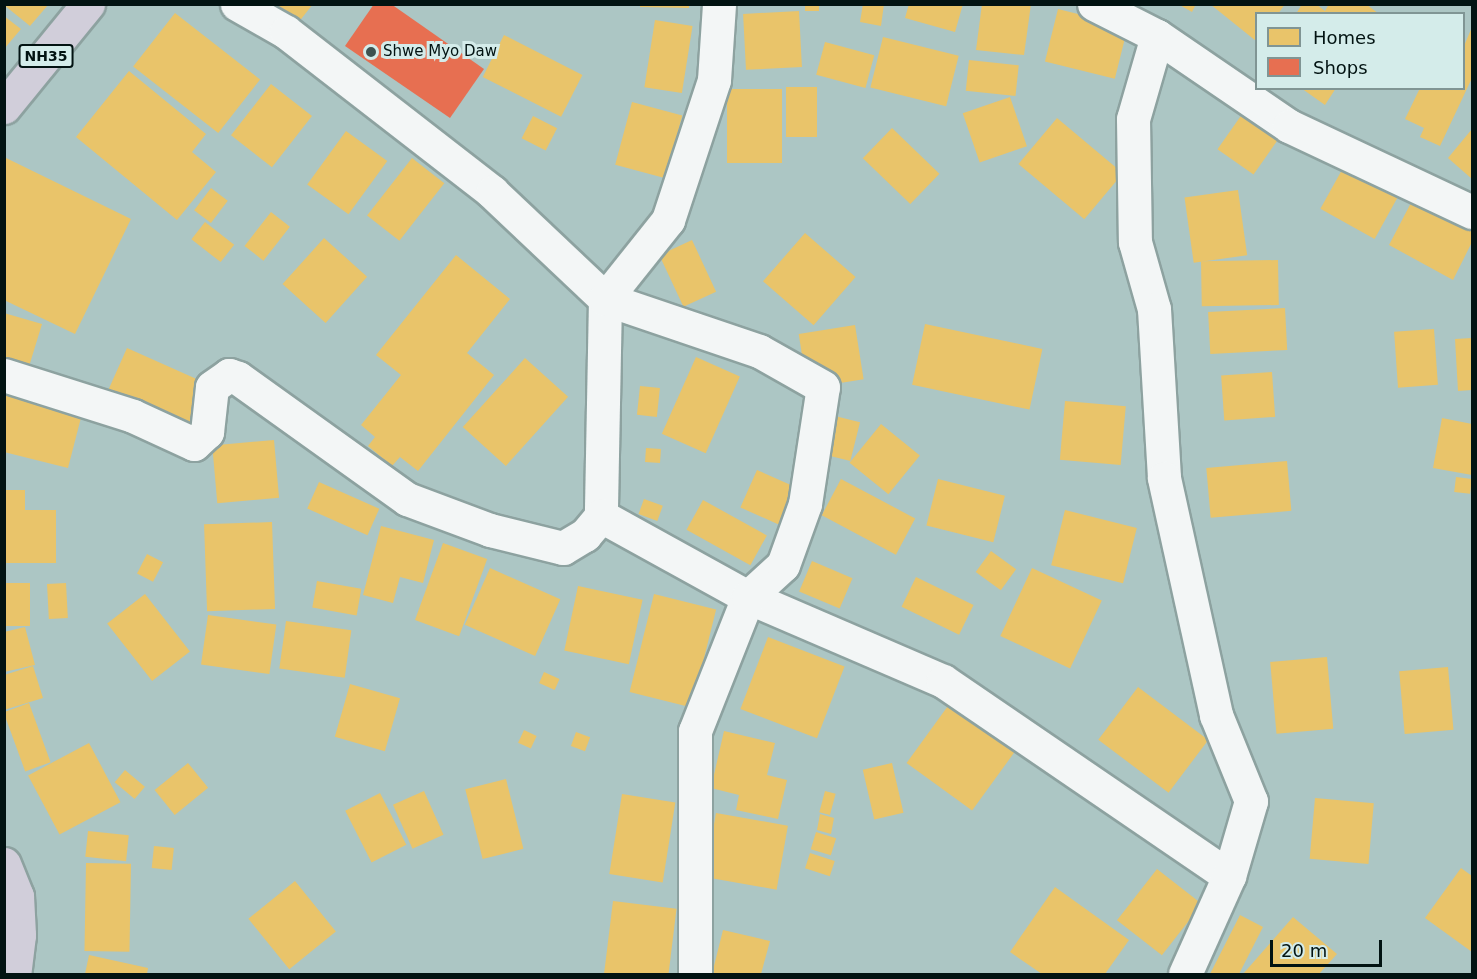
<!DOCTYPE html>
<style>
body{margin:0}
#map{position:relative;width:1477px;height:979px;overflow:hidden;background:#acc6c4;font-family:"DejaVu Sans",sans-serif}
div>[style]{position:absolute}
.homes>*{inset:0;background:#e9c46a;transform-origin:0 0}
.shops>*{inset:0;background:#e76f51}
.roads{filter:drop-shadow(2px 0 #8da2a0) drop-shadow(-2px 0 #8da2a0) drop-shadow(0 2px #8da2a0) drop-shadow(0 -2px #8da2a0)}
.minor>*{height:33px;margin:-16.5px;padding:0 16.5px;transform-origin:16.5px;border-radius:16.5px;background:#f3f6f6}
.highway>*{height:33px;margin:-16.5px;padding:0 16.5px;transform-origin:16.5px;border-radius:16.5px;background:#d1ceda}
.dots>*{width:16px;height:16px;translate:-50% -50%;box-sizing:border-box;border:3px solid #d4ecea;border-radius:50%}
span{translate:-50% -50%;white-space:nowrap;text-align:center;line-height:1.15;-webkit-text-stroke:6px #d4ecea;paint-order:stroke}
.shield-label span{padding:2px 4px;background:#d4ecea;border:2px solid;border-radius:4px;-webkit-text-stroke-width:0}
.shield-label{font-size:14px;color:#021312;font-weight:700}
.poi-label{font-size:15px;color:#021312}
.left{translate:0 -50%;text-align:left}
.frame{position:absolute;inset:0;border:6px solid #021312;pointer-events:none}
.legend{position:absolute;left:1255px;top:12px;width:210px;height:78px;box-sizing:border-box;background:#d4ecea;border:2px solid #809594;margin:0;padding:8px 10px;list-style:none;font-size:18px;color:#021312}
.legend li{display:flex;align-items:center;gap:12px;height:30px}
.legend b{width:30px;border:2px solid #809594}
.scale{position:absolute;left:1270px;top:940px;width:112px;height:27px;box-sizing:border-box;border:3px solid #021312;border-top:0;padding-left:8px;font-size:18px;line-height:21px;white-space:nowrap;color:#021312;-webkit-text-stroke:4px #d4ecea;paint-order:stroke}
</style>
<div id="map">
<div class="homes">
<i style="clip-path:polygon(265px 4px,313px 4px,294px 28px)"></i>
<i style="clip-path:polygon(640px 4px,689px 4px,689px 8px,640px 7px)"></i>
<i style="left:805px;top:4px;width:14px;height:7px"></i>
<i style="clip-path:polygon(863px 4px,884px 4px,881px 26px,860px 22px)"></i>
<i style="clip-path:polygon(909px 4px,963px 4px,955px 32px,905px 18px)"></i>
<i style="clip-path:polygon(982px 4px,1031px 4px,1024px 55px,976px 50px)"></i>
<i style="clip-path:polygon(1178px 4px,1196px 4px,1192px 12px)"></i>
<i style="clip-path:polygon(1210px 4px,1285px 4px,1278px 14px,1256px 14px,1256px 41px)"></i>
<i style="clip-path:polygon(1302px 4px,1316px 4px,1325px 11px,1329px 4px,1366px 4px,1379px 14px,1296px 14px)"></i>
<i style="clip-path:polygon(4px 5px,48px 5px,30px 26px)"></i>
<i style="left:1058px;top:9px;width:72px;height:54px;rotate:14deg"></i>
<i style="left:799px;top:11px;width:56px;height:56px;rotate:87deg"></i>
<i style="left:175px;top:13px;width:108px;height:68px;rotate:38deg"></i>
<i style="clip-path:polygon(4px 16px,21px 29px,4px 49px)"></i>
<i style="left:655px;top:20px;width:38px;height:68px;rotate:9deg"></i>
<i style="clip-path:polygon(1472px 27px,1472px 78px,1440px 146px,1420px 137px,1424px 128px,1405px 119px,1420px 88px,1464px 88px,1464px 46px)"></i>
<i style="left:504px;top:35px;width:88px;height:47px;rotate:27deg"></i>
<i style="left:883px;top:37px;width:78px;height:52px;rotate:14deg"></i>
<i style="left:825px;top:42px;width:51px;height:34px;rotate:15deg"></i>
<i style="left:969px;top:60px;width:50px;height:31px;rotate:6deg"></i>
<i style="clip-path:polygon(129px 71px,206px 134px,192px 152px,216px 172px,177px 220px,76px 137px)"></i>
<i style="left:271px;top:84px;width:52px;height:65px;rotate:38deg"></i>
<i style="left:786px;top:87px;width:31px;height:50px"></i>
<i style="clip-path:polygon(1301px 88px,1336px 88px,1325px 105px)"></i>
<i style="left:727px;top:89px;width:55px;height:74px"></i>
<i style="left:1010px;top:97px;width:52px;height:50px;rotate:71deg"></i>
<i style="left:632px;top:102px;width:52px;height:65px;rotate:15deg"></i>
<i style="left:1245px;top:110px;width:44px;height:48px;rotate:35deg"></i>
<i style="left:533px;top:116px;width:27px;height:25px;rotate:27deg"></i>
<i style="left:1057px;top:118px;width:86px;height:60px;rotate:40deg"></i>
<i style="left:892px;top:128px;width:66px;height:42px;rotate:44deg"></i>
<i style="clip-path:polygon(1472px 129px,1472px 179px,1448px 158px)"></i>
<i style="left:346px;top:131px;width:51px;height:66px;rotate:36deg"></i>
<i style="clip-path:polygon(4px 157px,131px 219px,75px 334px,4px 300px)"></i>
<i style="left:412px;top:158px;width:41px;height:73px;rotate:38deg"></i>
<i style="left:1348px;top:159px;width:62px;height:57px;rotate:29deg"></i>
<i style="left:211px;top:188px;width:21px;height:28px;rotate:37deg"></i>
<i style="left:1238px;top:190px;width:66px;height:54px;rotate:82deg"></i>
<i style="clip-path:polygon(1413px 199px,1472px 231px,1472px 242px,1453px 280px,1389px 245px)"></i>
<i style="left:271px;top:212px;width:24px;height:43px;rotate:38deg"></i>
<i style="left:205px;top:222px;width:37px;height:22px;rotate:38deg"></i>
<i style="left:805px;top:233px;width:67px;height:64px;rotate:41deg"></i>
<i style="left:324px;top:238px;width:58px;height:62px;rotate:42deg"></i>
<i style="left:692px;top:240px;width:57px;height:36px;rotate:65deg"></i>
<i style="clip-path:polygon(456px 255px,510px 299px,467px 353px,494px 375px,418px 471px,400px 457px,392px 466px,368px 446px,375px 437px,361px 425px,401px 375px,376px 355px)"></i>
<i style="left:1278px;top:260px;width:45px;height:77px;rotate:89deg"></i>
<i style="left:1285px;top:308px;width:42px;height:77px;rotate:87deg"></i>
<i style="clip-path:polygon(4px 313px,42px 324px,27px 373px,4px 366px)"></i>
<i style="left:925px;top:324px;width:120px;height:62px;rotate:12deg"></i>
<i style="left:855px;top:325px;width:55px;height:57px;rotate:81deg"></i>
<i style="left:1434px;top:329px;width:56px;height:40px;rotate:86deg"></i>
<i style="clip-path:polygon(1472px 338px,1472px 390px,1458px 391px,1455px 339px)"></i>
<i style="left:127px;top:348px;width:89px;height:52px;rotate:24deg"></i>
<i style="left:696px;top:357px;width:48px;height:84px;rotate:24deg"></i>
<i style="left:525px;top:358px;width:58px;height:93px;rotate:42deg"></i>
<i style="left:1272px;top:372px;width:45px;height:51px;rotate:86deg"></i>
<i style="clip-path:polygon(4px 386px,84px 406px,68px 468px,4px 452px)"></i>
<i style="left:640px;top:386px;width:20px;height:29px;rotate:6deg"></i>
<i style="left:1065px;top:401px;width:61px;height:59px;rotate:5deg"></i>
<i style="left:827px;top:414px;width:34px;height:40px;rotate:14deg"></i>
<i style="clip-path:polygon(1442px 418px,1472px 424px,1472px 475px,1433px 468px)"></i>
<i style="left:881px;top:424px;width:50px;height:50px;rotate:39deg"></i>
<i style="left:274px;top:440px;width:58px;height:62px;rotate:85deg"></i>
<i style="left:646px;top:448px;width:15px;height:14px;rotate:4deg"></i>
<i style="left:1287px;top:461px;width:50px;height:81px;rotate:85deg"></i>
<i style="left:757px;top:470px;width:48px;height:41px;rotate:24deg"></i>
<i style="left:1456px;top:477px;width:16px;height:15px;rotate:7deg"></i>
<i style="left:841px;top:479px;width:84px;height:41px;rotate:28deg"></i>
<i style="left:938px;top:479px;width:69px;height:48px;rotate:14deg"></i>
<i style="left:319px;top:482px;width:66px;height:29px;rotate:24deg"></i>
<i style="clip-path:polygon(4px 490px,25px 490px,25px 510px,56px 510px,56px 563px,4px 563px)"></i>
<i style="left:644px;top:499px;width:20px;height:16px;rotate:20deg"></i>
<i style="left:703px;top:500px;width:73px;height:34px;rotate:29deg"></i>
<i style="left:1065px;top:510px;width:74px;height:57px;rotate:14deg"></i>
<i style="left:272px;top:522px;width:87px;height:68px;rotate:88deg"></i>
<i style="clip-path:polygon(381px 526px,434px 540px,423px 583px,400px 577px,393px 603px,363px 595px)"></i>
<i style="left:443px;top:543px;width:47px;height:82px;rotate:20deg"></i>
<i style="left:991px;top:551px;width:31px;height:26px;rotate:36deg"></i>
<i style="left:147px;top:554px;width:18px;height:22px;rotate:27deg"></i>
<i style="left:812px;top:561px;width:44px;height:33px;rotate:23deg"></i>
<i style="left:490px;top:568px;width:77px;height:62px;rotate:24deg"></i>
<i style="left:1032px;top:568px;width:77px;height:75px;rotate:25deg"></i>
<i style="left:916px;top:577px;width:64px;height:33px;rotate:26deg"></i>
<i style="left:317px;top:581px;width:45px;height:27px;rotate:10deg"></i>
<i style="left:4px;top:583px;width:26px;height:43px"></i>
<i style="left:66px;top:583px;width:35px;height:19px;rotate:87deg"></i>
<i style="left:578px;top:586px;width:66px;height:66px;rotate:12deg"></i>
<i style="left:145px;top:594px;width:73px;height:48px;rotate:52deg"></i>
<i style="left:654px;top:594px;width:64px;height:101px;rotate:14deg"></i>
<i style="left:208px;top:615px;width:69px;height:50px;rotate:8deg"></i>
<i style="left:286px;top:621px;width:66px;height:48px;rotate:8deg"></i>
<i style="clip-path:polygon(25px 627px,35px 665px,4px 672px,4px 632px)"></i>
<i style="left:768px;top:637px;width:82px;height:77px;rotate:21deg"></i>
<i style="left:1327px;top:657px;width:72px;height:57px;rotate:85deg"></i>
<i style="clip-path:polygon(33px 666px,43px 698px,4px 710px,4px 675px)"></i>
<i style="left:1448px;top:667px;width:63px;height:49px;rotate:85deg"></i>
<i style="left:544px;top:672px;width:17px;height:12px;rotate:24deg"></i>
<i style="left:350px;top:684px;width:52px;height:55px;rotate:16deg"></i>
<i style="left:1138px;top:687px;width:88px;height:66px;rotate:37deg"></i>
<i style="left:953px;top:699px;width:81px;height:79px;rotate:36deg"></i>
<i style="left:29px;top:703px;width:63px;height:27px;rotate:70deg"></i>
<i style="left:524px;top:730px;width:14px;height:14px;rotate:25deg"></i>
<i style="clip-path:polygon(724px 731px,775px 743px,767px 775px,787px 780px,778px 819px,736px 810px,739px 795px,711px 788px)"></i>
<i style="left:576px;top:732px;width:15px;height:15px;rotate:20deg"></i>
<i style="left:89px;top:743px;width:67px;height:69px;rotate:62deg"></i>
<i style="left:188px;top:763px;width:32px;height:43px;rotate:51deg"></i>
<i style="left:892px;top:763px;width:51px;height:30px;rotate:77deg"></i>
<i style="left:125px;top:770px;width:26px;height:16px;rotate:40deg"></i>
<i style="left:506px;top:779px;width:72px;height:42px;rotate:76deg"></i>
<i style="left:424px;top:791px;width:48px;height:34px;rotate:66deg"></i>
<i style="left:825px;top:791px;width:11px;height:22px;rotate:15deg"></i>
<i style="left:380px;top:793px;width:58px;height:39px;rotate:63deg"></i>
<i style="left:622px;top:794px;width:54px;height:81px;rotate:9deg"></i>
<i style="left:1315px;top:798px;width:59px;height:61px;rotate:5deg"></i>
<i style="left:716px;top:813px;width:73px;height:65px;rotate:10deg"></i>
<i style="clip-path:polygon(820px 814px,834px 818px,831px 834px,817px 830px)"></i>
<i style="left:88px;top:831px;width:41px;height:26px;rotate:6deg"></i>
<i style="left:816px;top:832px;width:21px;height:18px;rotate:17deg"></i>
<i style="left:154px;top:846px;width:20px;height:22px;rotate:6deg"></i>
<i style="left:810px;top:853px;width:26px;height:16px;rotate:18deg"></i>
<i style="left:86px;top:863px;width:45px;height:88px;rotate:1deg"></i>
<i style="clip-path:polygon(1461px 868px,1472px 876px,1472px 952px,1425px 918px)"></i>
<i style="left:1157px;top:869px;width:57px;height:65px;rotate:38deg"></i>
<i style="left:295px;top:881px;width:65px;height:60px;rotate:51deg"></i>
<i style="clip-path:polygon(1055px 887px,1129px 940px,1105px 974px,1042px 974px,1010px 952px)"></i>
<i style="left:613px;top:901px;width:64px;height:74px;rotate:7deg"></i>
<i style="clip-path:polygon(1240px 915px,1263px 927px,1239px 974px,1210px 974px)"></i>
<i style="clip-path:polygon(1293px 917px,1337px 954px,1319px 974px,1243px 974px)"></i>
<i style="clip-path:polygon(723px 930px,770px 941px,761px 974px,712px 974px)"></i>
<i style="clip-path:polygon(89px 955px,148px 968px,147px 974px,85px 974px)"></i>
</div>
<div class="shops">
<i style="clip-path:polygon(374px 4px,391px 4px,484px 69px,450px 118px,345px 46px)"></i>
</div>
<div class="roads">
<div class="minor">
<i style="left:237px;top:4px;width:56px;rotate:29.7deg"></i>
<i style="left:286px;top:32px;width:261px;rotate:37.8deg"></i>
<i style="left:492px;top:192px;width:156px;rotate:43.4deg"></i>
<i style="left:605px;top:299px;width:217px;rotate:91.1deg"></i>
<i style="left:601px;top:516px;width:168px;rotate:28.9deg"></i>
<i style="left:748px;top:597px;width:212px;rotate:23.3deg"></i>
<i style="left:943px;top:681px;width:346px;rotate:34.3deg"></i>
<i style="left:1229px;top:876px;width:107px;rotate:114.2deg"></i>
<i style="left:1094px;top:4px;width:71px;rotate:26.9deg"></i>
<i style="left:1157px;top:36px;width:160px;rotate:34.3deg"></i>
<i style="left:1289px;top:126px;width:202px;rotate:25.2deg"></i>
<i style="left:1157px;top:36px;width:86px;rotate:106.1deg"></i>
<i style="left:1133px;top:119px;width:123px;rotate:89.1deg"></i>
<i style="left:1135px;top:242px;width:70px;rotate:74.2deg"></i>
<i style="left:1154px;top:309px;width:169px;rotate:86.6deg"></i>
<i style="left:1164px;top:478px;width:243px;rotate:77.6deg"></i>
<i style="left:1216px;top:715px;width:93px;rotate:67.9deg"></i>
<i style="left:1251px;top:801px;width:78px;rotate:106.3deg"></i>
<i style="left:4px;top:375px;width:135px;rotate:17.6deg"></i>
<i style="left:133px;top:416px;width:67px;rotate:24.7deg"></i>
<i style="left:194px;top:444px;width:18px;rotate:-43deg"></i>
<i style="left:207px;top:432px;width:45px;rotate:-83.7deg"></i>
<i style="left:212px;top:387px;width:21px;rotate:-35deg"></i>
<i style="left:229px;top:375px;width:9px;rotate:18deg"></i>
<i style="left:238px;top:378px;width:208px;rotate:35.6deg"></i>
<i style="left:407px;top:499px;width:89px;rotate:20.5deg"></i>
<i style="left:490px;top:530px;width:75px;rotate:13.9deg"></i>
<i style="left:563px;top:548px;width:26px;rotate:-31deg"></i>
<i style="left:585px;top:535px;width:25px;rotate:-50deg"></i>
<i style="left:695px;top:974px;width:243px;rotate:-90deg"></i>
<i style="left:695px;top:731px;width:144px;rotate:-68.4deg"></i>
<i style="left:748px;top:597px;width:47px;rotate:-42.4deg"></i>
<i style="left:783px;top:565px;width:65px;rotate:-70.2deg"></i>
<i style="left:805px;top:504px;width:118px;rotate:-81.3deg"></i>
<i style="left:823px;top:387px;width:73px;rotate:-150.6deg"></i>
<i style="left:759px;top:351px;width:163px;rotate:-161.3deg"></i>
<i style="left:605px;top:299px;width:101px;rotate:-51.4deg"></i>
<i style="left:668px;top:220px;width:147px;rotate:-71.8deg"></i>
<i style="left:714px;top:80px;width:76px;rotate:-86.2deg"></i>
</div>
<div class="highway">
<i style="left:4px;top:107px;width:133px;rotate:-50.8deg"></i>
<i style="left:4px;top:864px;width:35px;rotate:68deg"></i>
<i style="left:17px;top:896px;width:39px;rotate:87deg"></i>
<i style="left:19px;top:935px;width:39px;rotate:97deg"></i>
</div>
</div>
<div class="dots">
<i style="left:371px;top:52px;background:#3d5250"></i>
</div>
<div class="shield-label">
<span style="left:46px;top:56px">NH35</span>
</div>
<div class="poi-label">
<span class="left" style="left:383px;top:52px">Shwe Myo Daw</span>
</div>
<div class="frame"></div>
<ul class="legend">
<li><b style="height:16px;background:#e9c46a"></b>Homes</li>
<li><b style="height:16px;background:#e76f51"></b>Shops</li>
</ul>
<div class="scale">20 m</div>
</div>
